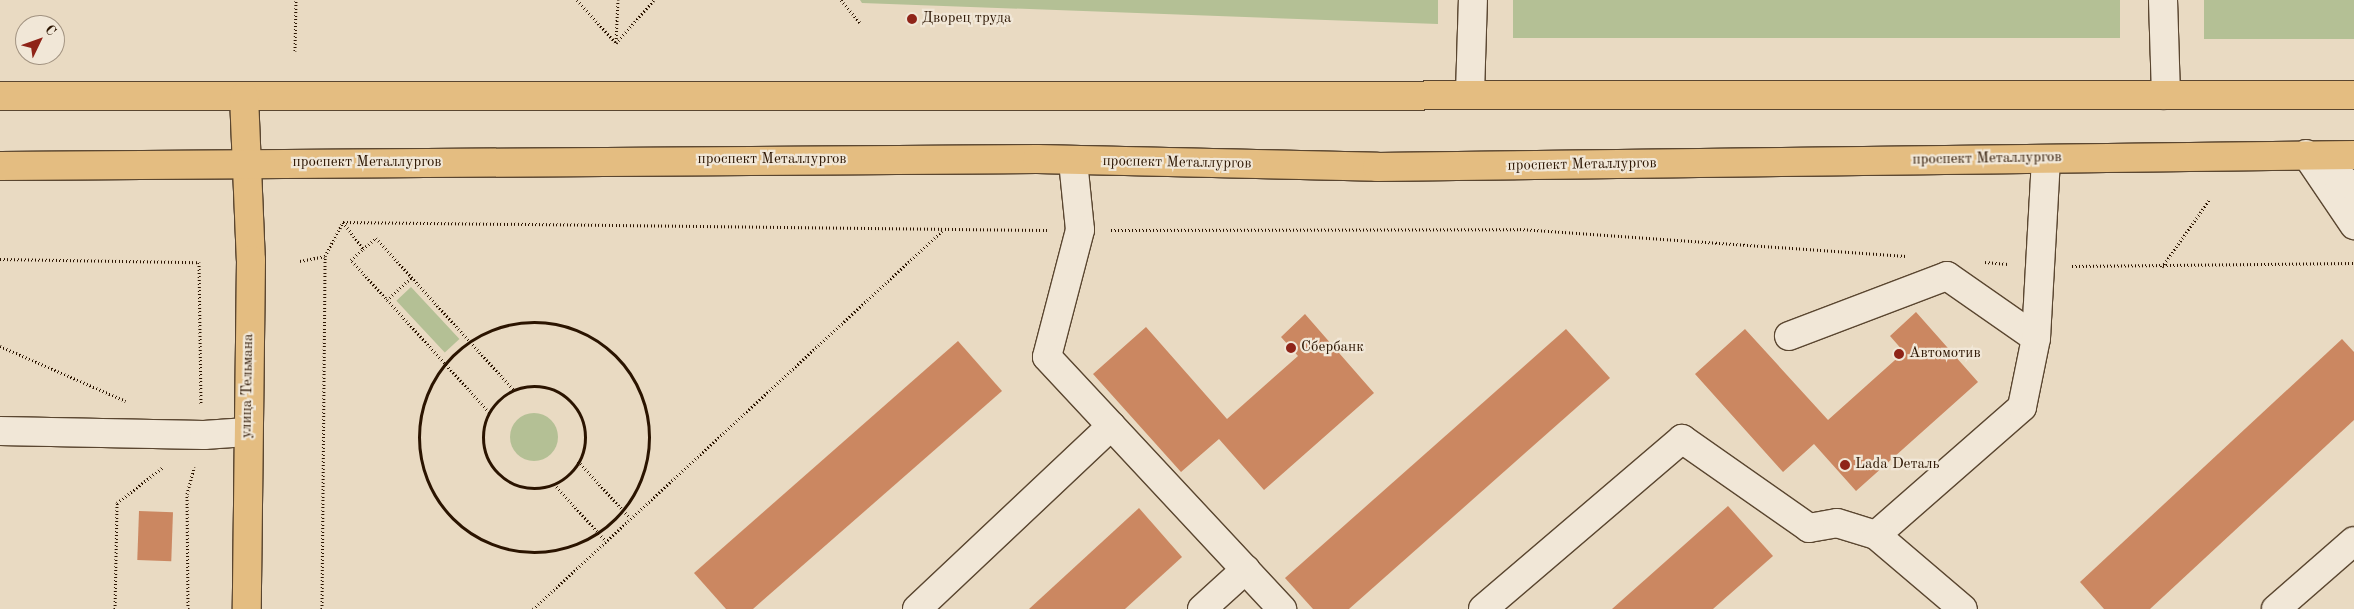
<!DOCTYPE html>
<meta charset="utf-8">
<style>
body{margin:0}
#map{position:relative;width:2354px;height:609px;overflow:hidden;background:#e9dac2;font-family:"Old Standard TT",serif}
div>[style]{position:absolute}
.green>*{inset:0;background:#b4c095;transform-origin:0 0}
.round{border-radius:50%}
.building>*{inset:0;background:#cb8761;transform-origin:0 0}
.path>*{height:3px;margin-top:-1.5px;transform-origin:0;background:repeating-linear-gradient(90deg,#2b1400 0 1px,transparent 0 3.5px)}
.path>.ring{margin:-1.5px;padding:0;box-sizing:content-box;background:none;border:3px solid #2b1400;border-radius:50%}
.roads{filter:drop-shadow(1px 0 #5a4630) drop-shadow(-1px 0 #5a4630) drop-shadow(0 1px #5a4630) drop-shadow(0 -1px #5a4630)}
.minor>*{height:28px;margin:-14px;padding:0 14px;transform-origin:14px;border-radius:14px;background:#f1e7d7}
.major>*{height:28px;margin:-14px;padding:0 14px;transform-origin:14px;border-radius:14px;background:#e4bd81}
.dots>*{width:14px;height:14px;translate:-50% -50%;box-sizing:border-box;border:2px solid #f1e7d7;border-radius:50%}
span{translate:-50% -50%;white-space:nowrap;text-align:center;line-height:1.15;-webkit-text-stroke:4.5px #f1e7d7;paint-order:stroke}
.poi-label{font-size:15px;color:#2b1400}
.left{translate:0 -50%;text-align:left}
.street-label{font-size:15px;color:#2b1400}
.north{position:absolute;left:15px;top:15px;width:50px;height:50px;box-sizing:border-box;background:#f1e7d7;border:1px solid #a29381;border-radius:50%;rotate:48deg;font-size:14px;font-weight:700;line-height:20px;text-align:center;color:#2b1400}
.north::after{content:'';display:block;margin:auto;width:18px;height:22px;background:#8f2418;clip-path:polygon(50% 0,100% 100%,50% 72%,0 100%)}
</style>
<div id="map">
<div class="green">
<i style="clip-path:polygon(860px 0,1438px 0,1438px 24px,862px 3px)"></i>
<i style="left:1513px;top:0;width:607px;height:38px"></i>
<i style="left:2204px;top:0;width:150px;height:39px"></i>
<i style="left:411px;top:287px;width:71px;height:20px;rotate:47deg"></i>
<i class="round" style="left:510px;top:413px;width:48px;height:48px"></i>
</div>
<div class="building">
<i style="clip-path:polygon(1916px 312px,1978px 382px,1856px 491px,1814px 444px,1783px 472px,1695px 374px,1745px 329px,1828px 420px,1904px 352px,1890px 336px)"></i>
<i style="clip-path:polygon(1305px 314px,1374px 393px,1264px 490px,1219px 439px,1181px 472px,1093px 374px,1146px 327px,1227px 419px,1298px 356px,1281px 337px)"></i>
<i style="clip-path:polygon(1566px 329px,1610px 378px,1349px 609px,1313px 609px,1285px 578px)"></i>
<i style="clip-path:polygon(2342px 339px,2354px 352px,2354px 420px,2150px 609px,2104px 609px,2080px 582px)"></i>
<i style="clip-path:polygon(958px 341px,1002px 391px,753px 609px,726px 609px,694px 573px)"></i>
<i style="clip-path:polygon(1728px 506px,1773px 556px,1713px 609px,1612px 609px)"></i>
<i style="clip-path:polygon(1139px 508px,1182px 557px,1125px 609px,1029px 609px)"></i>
<i style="left:139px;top:511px;width:34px;height:49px;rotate:2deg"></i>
</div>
<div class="path">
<i style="left:577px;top:0;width:58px;rotate:47.8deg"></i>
<i style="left:841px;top:0;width:30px;rotate:50deg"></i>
<i style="left:616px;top:42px;width:42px;rotate:-87.3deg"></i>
<i style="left:616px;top:43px;width:57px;rotate:-48.5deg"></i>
<i style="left:295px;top:51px;width:51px;rotate:-88.9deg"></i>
<i style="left:343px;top:222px;width:704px;rotate:0.65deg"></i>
<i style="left:343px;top:222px;width:34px;rotate:53deg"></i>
<i style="left:1111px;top:230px;width:409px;rotate:-0.1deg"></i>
<i style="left:1520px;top:229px;width:387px;rotate:4deg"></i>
<i style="left:0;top:259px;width:199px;rotate:0.9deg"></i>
<i style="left:199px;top:262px;width:142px;rotate:89.2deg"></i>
<i style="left:300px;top:261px;width:25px;rotate:-11deg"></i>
<i style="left:325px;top:256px;width:38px;rotate:-62deg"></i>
<i style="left:1985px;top:262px;width:23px;rotate:5deg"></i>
<i style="left:2072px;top:266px;width:282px;rotate:-0.6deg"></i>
<i style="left:2162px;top:267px;width:83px;rotate:-54.8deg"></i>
<i style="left:387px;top:300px;width:34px;rotate:-43deg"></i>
<i class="ring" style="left:419px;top:322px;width:227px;height:227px"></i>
<i style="left:0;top:346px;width:137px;rotate:23.6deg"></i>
<i class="ring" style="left:483px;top:386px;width:99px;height:99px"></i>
<i style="left:489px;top:412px;width:205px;rotate:-132.2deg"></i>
<i style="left:351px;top:260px;width:16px;rotate:-43deg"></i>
<i style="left:363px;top:249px;width:17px;rotate:-40deg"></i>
<i style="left:376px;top:238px;width:205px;rotate:47.8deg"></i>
<i style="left:578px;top:461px;width:77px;rotate:47.6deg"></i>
<i style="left:554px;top:484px;width:76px;rotate:47.7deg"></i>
<i style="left:115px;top:609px;width:106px;rotate:-88.9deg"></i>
<i style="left:117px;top:503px;width:58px;rotate:-38deg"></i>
<i style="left:188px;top:609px;width:115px;rotate:-90.5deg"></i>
<i style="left:187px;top:494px;width:28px;rotate:-75deg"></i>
<i style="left:322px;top:609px;width:353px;rotate:-89.5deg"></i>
<i style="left:533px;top:609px;width:557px;rotate:-42.74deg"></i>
</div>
<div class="roads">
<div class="minor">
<i style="left:2163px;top:0;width:95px;rotate:88.2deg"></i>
<i style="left:1470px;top:93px;width:93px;rotate:-88.2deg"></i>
<i style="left:2306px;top:154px;width:86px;rotate:55.9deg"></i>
<i style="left:1073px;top:161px;width:69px;rotate:84.2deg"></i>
<i style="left:1080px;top:230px;width:131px;rotate:104.6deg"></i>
<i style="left:1047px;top:357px;width:345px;rotate:47deg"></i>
<i style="left:2319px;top:163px;width:42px;rotate:34.4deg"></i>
<i style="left:1789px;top:336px;width:169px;rotate:-20.8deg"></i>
<i style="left:1947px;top:276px;width:108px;rotate:34.9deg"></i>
<i style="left:0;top:431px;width:204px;rotate:1.1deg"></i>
<i style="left:204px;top:435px;width:43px;rotate:-4deg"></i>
<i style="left:1876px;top:535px;width:194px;rotate:-41.2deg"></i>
<i style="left:2022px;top:407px;width:70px;rotate:-78.5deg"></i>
<i style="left:2036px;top:338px;width:179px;rotate:-86.8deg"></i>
<i style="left:917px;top:609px;width:267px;rotate:-43.3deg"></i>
<i style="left:1202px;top:609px;width:59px;rotate:-42.3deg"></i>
<i style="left:1483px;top:609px;width:262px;rotate:-40.5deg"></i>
<i style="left:1682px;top:439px;width:155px;rotate:35deg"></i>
<i style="left:1809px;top:528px;width:28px;rotate:-10deg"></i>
<i style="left:1837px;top:523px;width:41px;rotate:17.1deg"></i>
<i style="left:1876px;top:535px;width:114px;rotate:40.4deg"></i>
<i style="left:2276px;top:609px;width:103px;rotate:-41.1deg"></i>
</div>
<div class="major">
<i style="left:0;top:96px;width:2354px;rotate:-0.02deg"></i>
<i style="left:244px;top:96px;width:164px;rotate:87.6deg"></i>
<i style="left:251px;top:260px;width:349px;rotate:90.7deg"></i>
<i style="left:0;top:166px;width:1037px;rotate:-0.39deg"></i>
<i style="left:1037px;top:159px;width:340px;rotate:1.3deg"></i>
<i style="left:1377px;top:167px;width:977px;rotate:-0.7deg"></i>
</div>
</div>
<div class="dots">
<i style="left:912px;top:19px;background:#8f2418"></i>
<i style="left:1291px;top:348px;background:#8f2418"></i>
<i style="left:1899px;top:354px;background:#8f2418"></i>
<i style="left:1845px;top:465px;background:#8f2418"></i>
</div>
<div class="poi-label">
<span class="left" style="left:922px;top:19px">Дворец труда</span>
<span class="left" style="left:1301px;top:348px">Сбербанк</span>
<span class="left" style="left:1909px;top:354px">Автомотив</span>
<span class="left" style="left:1855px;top:465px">Lada Dеталь</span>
</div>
<div class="street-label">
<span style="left:1987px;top:159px;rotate:-1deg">проспект Металлургов</span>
<span style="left:772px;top:160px">проспект Металлургов</span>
<span style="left:367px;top:163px">проспект Металлургов</span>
<span style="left:1177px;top:163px;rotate:1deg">проспект Металлургов</span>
<span style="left:1582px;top:165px;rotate:-1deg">проспект Металлургов</span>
<span style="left:248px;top:386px;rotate:-89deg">улица Тельмана</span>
</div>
<div class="north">С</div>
</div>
